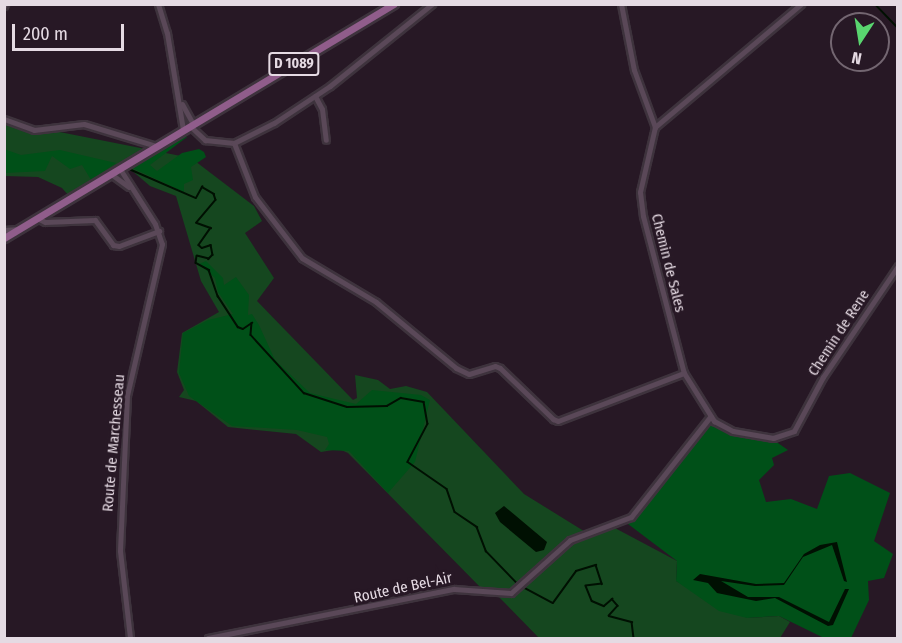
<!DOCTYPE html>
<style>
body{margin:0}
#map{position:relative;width:902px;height:643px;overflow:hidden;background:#271825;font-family:"Fira Sans Condensed",sans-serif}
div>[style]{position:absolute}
.green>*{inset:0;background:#15471f}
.forest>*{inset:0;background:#005018}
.water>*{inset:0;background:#001002}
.stream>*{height:1.5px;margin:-0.75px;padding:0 0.75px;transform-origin:0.75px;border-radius:0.75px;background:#001002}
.roads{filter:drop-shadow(2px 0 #3e333d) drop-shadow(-2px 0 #3e333d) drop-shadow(0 2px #3e333d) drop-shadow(0 -2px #3e333d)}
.minor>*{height:5px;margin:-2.5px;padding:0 2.5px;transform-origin:2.5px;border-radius:2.5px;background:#5a4858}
.major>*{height:7px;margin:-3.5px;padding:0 3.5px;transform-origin:3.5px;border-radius:3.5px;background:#905d8b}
span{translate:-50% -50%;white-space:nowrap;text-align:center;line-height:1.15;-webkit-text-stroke:6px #271825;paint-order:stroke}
.shield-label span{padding:2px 4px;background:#271825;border:2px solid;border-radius:4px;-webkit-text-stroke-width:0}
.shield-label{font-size:14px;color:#e5dae3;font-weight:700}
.street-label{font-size:15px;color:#e5dae3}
.frame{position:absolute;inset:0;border:6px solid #e5dae3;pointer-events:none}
.north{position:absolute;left:830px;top:12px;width:60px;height:60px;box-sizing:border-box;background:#271825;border:2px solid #736671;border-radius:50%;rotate:192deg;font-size:16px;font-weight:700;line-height:24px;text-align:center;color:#e5dae3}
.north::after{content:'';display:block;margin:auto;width:21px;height:27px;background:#59d56f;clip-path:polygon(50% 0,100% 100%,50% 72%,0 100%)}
.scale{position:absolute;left:12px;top:24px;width:112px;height:27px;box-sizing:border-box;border:3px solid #e5dae3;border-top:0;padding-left:8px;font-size:18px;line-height:21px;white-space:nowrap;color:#e5dae3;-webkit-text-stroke:4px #271825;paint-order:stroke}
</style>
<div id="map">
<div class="green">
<i style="clip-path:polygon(4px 121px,191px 158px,254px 206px,262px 221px,245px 233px,274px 278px,257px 301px,353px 400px,357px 398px,355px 375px,378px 380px,390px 389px,406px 386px,427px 392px,524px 494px,587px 533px,613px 527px,677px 561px,676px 581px,747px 618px,779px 616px,790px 622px,780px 638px,539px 638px,494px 592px,481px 588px,348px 453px,339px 449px,321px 452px,296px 434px,228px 427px,196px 401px,179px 397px,184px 390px,177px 372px,182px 333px,219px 312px,201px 281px,176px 196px,150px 186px,123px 163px,69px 196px,62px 188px,38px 177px,5px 176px)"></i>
</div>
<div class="forest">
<i style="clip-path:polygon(181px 133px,187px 137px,150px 165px,157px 171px,182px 153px,199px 149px,204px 152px,206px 157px,191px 167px,193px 180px,184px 184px,184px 192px,128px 166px)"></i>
<i style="clip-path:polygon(4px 149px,21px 155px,60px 150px,116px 163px,91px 180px,82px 165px,70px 169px,52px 156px,45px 171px,5px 173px)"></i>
<i style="clip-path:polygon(206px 261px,223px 278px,224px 285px,236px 277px,249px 295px,248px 315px,252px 314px,259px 325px,275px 360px,310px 393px,356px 404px,372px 390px,421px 395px,430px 400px,415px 462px,388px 493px,349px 451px,325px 450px,329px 444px,327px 437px,297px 430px,232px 426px,189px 396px,179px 373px,183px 333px,208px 320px,233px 314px,218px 292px,215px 278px,199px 264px)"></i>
<i style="clip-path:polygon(709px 421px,740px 436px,775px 441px,788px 450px,772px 458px,774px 465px,759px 480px,766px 502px,791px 499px,817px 509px,829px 476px,850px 473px,890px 493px,874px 541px,893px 554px,884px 578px,868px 581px,869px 600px,851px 638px,824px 638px,779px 616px,747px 618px,719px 611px,676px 581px,677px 561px,628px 524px)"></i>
</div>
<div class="water">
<i style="clip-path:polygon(504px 506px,547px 542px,544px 550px,536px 552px,500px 522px,495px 513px)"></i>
<i style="clip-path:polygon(837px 542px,847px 582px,844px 581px,832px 545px,803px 557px,784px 585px,755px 586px,721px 581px,748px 597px,779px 597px,829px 622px,845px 589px,849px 589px,833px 625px,828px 626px,775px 598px,756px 601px,717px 593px,708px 583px,693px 580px,700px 574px,756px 584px,784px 583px,804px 554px,820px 545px)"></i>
</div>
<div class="stream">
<i style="left:875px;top:4px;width:33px;rotate:46deg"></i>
<i style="left:127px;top:168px;width:75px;rotate:23.5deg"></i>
<i style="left:196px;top:198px;width:13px;rotate:-61deg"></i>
<i style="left:202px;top:187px;width:14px;rotate:30deg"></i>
<i style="left:214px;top:194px;width:6px;rotate:72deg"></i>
<i style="left:216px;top:200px;width:30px;rotate:130deg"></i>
<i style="left:197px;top:223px;width:15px;rotate:20deg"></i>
<i style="left:211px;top:228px;width:21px;rotate:125deg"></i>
<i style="left:199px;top:245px;width:4px;rotate:45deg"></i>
<i style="left:202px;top:248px;width:9px;rotate:-18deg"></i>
<i style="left:211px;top:245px;width:10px;rotate:79deg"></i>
<i style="left:213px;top:255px;width:6px;rotate:135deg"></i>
<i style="left:209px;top:259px;width:12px;rotate:-166deg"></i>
<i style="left:197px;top:256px;width:7px;rotate:98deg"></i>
<i style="left:196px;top:263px;width:15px;rotate:28deg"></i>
<i style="left:209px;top:270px;width:28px;rotate:71deg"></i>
<i style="left:218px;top:296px;width:37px;rotate:57deg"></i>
<i style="left:238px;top:327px;width:5px;rotate:22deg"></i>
<i style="left:243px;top:329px;width:11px;rotate:-34deg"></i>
<i style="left:252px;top:323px;width:12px;rotate:95deg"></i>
<i style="left:251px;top:335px;width:79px;rotate:47.6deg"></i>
<i style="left:304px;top:393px;width:45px;rotate:18deg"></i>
<i style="left:347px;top:407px;width:40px;rotate:-1.4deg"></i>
<i style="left:387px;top:406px;width:16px;rotate:-30deg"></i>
<i style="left:401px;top:398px;width:23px;rotate:10deg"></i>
<i style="left:424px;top:402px;width:22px;rotate:80deg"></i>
<i style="left:428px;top:424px;width:43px;rotate:117.8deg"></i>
<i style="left:408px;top:462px;width:47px;rotate:34.7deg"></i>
<i style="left:447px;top:489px;width:24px;rotate:71deg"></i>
<i style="left:455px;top:512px;width:27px;rotate:34deg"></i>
<i style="left:477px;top:527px;width:26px;rotate:69deg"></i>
<i style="left:486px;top:551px;width:45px;rotate:45.9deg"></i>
<i style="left:521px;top:586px;width:36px;rotate:28deg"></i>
<i style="left:553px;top:603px;width:39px;rotate:-54deg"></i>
<i style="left:576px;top:571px;width:21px;rotate:-17deg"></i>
<i style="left:596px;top:565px;width:20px;rotate:72deg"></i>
<i style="left:602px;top:584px;width:16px;rotate:173deg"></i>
<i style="left:586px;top:586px;width:16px;rotate:68deg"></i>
<i style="left:592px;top:601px;width:13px;rotate:23deg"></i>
<i style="left:604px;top:606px;width:11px;rotate:-41deg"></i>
<i style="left:612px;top:599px;width:9px;rotate:49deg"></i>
<i style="left:618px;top:606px;width:13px;rotate:132deg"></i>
<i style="left:609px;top:616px;width:24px;rotate:15deg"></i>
<i style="left:632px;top:622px;width:16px;rotate:83deg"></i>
</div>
<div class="roads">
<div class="minor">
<i style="left:158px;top:4px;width:30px;rotate:73deg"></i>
<i style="left:167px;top:33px;width:98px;rotate:80.6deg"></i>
<i style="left:621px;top:4px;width:67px;rotate:78.9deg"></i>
<i style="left:634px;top:70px;width:61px;rotate:69.8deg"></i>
<i style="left:655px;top:127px;width:67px;rotate:103deg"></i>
<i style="left:640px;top:192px;width:24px;rotate:83deg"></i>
<i style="left:643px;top:216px;width:162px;rotate:75.4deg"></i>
<i style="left:684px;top:373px;width:57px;rotate:58deg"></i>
<i style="left:714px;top:421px;width:21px;rotate:28deg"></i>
<i style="left:733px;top:431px;width:41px;rotate:9.9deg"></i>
<i style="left:773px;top:438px;width:22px;rotate:-18deg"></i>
<i style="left:794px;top:431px;width:61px;rotate:-61.8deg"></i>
<i style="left:823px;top:377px;width:134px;rotate:-56deg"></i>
<i style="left:4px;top:6px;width:2px;rotate:-63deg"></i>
<i style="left:315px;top:96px;width:15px;rotate:62deg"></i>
<i style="left:322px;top:109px;width:31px;rotate:83deg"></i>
<i style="left:182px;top:104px;width:23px;rotate:61deg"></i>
<i style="left:4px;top:119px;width:32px;rotate:20deg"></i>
<i style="left:34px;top:130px;width:50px;rotate:-6.8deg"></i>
<i style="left:84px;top:124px;width:75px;rotate:17deg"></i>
<i style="left:190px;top:126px;width:21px;rotate:43deg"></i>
<i style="left:205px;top:140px;width:29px;rotate:6deg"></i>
<i style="left:234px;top:143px;width:58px;rotate:68.7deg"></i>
<i style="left:255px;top:197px;width:77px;rotate:52.4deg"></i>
<i style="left:302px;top:258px;width:86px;rotate:30.7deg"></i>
<i style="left:376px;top:302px;width:104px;rotate:39.5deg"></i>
<i style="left:456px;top:368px;width:14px;rotate:25deg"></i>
<i style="left:469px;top:374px;width:27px;rotate:-17deg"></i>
<i style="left:495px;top:366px;width:5px;rotate:22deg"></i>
<i style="left:500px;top:368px;width:74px;rotate:43.9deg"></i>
<i style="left:553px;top:419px;width:5px;rotate:22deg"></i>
<i style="left:558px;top:421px;width:135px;rotate:-20.9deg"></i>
<i style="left:655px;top:127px;width:191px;rotate:-40.1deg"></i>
<i style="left:234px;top:143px;width:45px;rotate:-26.6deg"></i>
<i style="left:274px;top:123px;width:67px;rotate:-33.5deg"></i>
<i style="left:330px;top:86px;width:131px;rotate:-38.8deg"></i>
<i style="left:120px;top:169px;width:65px;rotate:57.5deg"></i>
<i style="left:155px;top:224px;width:21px;rotate:71deg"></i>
<i style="left:162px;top:244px;width:156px;rotate:103deg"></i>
<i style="left:127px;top:396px;width:155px;rotate:92.6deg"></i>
<i style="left:120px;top:551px;width:88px;rotate:83.4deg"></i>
<i style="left:111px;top:174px;width:22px;rotate:36deg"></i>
<i style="left:37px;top:218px;width:9px;rotate:27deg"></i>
<i style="left:45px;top:222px;width:50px;rotate:-2.3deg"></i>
<i style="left:95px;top:220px;width:31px;rotate:54deg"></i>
<i style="left:113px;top:245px;width:6px;rotate:9deg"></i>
<i style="left:119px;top:246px;width:43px;rotate:-20.6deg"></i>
<i style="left:4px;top:230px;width:15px;rotate:-4deg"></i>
<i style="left:208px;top:638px;width:251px;rotate:-11.3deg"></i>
<i style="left:454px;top:589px;width:57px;rotate:4deg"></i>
<i style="left:511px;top:593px;width:79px;rotate:-41.9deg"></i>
<i style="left:570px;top:540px;width:65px;rotate:-20.7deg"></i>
<i style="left:631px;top:517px;width:127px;rotate:-51.7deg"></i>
</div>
<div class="major">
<i style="left:4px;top:238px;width:455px;rotate:-31deg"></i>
</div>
</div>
<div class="shield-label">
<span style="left:294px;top:64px">D 1089</span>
</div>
<div class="street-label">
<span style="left:668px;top:263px;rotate:76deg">Chemin de Sales</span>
<span style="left:839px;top:333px;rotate:-57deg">Chemin de Rene</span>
<span style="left:114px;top:443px;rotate:-85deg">Route de Marchesseau</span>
<span style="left:403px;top:588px;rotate:-12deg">Route de Bel-Air</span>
</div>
<div class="frame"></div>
<div class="north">N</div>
<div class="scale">200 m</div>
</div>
